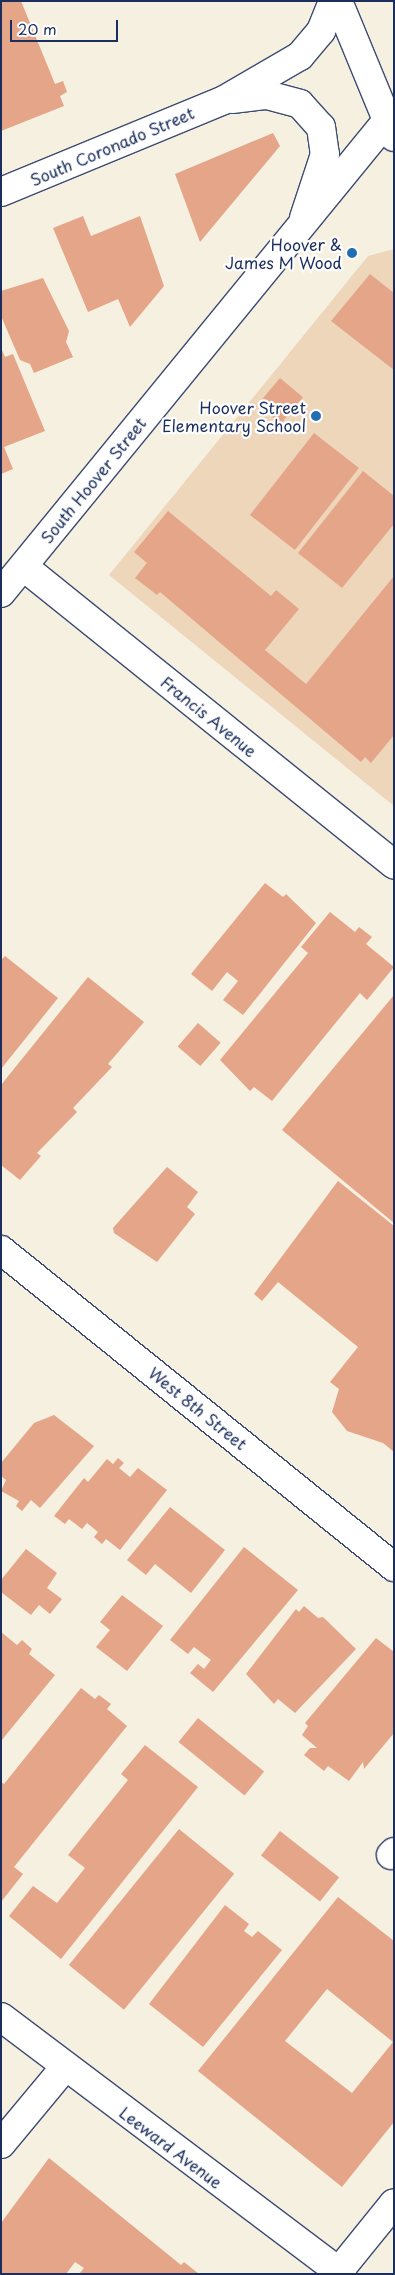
<!DOCTYPE html>
<style>
body{margin:0}
#map{position:relative;width:395px;height:2275px;overflow:hidden;background:#f6f0e1;font-family:"Playpen Sans",sans-serif}
div>[style]{position:absolute}
.built>*{inset:0;background:#eed6bb}
.building>*{inset:0;background:#e4a588;transform-origin:0 0}
.roads{filter:drop-shadow(1px 0 #3c4c72) drop-shadow(-1px 0 #3c4c72) drop-shadow(0 1px #3c4c72) drop-shadow(0 -1px #3c4c72)}
.minor>*{height:28px;margin:-14px;padding:0 14px;transform-origin:14px;border-radius:14px;background:#fff}
.major>*{height:28px;margin:-14px;padding:0 14px;transform-origin:14px;border-radius:14px;background:#fff}
.dots>*{width:14px;height:14px;translate:-50% -50%;box-sizing:border-box;border:2px solid #fff;border-radius:50%}
span{translate:-50% -50%;white-space:nowrap;text-align:center;line-height:1.15;-webkit-text-stroke:4.5px #fff;paint-order:stroke}
.street-label{font-size:16px;color:#1b2f5e}
.poi-label{font-size:16px;color:#1b2f5e}
.right{translate:-100% -50%;text-align:right}
.frame{position:absolute;inset:0;border:2px solid #1b2f5e;pointer-events:none}
.scale{position:absolute;left:10px;top:20px;width:108px;height:22px;box-sizing:border-box;border:2px solid #1b2f5e;border-top:0;padding-left:6px;font-size:15px;line-height:18px;white-space:nowrap;color:#1b2f5e;-webkit-text-stroke:4px #fff;paint-order:stroke}
</style>
<div id="map">
<div class="built">
<i style="clip-path:polygon(394px 249px,394px 806px,109px 575px,368px 256px)"></i>
</div>
<div class="building">
<i style="clip-path:polygon(1px 1px,21px 1px,55px 84px,63px 81px,67px 92px,60px 96px,64px 106px,1px 131px)"></i>
<i style="clip-path:polygon(273px 133px,280px 146px,200px 242px,175px 174px)"></i>
<i style="clip-path:polygon(83px 216px,91px 236px,140px 216px,164px 286px,130px 327px,118px 299px,88px 312px,53px 228px)"></i>
<i style="clip-path:polygon(370px 274px,394px 293px,394px 370px,331px 321px)"></i>
<i style="clip-path:polygon(43px 278px,69px 331px,66px 342px,73px 357px,34px 373px,30px 364px,20px 360px,1px 316px,1px 291px)"></i>
<i style="clip-path:polygon(1px 348px,5px 357px,13px 354px,45px 431px,4px 447px,13px 469px,1px 474px)"></i>
<i style="left:280px;top:378px;width:30px;height:35px;rotate:40deg"></i>
<i style="left:314px;top:433px;width:57px;height:104px;rotate:38deg"></i>
<i style="clip-path:polygon(363px 471px,394px 496px,394px 524px,342px 588px,298px 553px)"></i>
<i style="clip-path:polygon(168px 511px,271px 596px,276px 590px,299px 609px,265px 650px,306px 684px,394px 576px,394px 735px,371px 763px,365px 757px,361px 762px,160px 592px,157px 595px,135px 578px,147px 563px,134px 552px)"></i>
<i style="clip-path:polygon(265px 883px,283px 897px,286px 894px,316px 923px,243px 1015px,223px 1000px,238px 981px,227px 972px,212px 991px,191px 974px)"></i>
<i style="clip-path:polygon(330px 912px,355px 932px,359px 927px,372px 937px,366px 944px,394px 967px,367px 1000px,360px 993px,272px 1101px,254px 1087px,250px 1091px,220px 1060px,308px 953px,301px 947px)"></i>
<i style="clip-path:polygon(5px 956px,58px 998px,1px 1069px,1px 960px)"></i>
<i style="clip-path:polygon(88px 977px,144px 1022px,108px 1064px,112px 1067px,73px 1108px,77px 1112px,37px 1153px,41px 1156px,20px 1180px,1px 1165px,1px 1085px)"></i>
<i style="clip-path:polygon(394px 995px,394px 1223px,282px 1130px)"></i>
<i style="left:198px;top:1023px;width:30px;height:31px;rotate:41deg"></i>
<i style="clip-path:polygon(167px 1167px,198px 1192px,187px 1207px,195px 1214px,157px 1262px,114px 1233px,113px 1228px)"></i>
<i style="clip-path:polygon(338px 1181px,394px 1226px,394px 1452px,383px 1443px,347px 1431px,332px 1412px,339px 1389px,330px 1382px,358px 1347px,278px 1282px,262px 1301px,254px 1294px)"></i>
<i style="clip-path:polygon(54px 1415px,94px 1446px,40px 1508px,31px 1500px,22px 1511px,16px 1506px,19px 1501px,1px 1491px,6px 1480px,1px 1476px,1px 1463px,34px 1423px)"></i>
<i style="clip-path:polygon(118px 1458px,124px 1463px,119px 1468px,130px 1477px,138px 1468px,167px 1490px,120px 1550px,106px 1539px,102px 1544px,94px 1537px,98px 1532px,87px 1523px,82px 1529px,69px 1519px,65px 1524px,54px 1516px,84px 1478px,88px 1482px,107px 1459px,113px 1464px)"></i>
<i style="clip-path:polygon(170px 1507px,225px 1550px,191px 1593px,155px 1564px,146px 1575px,127px 1560px)"></i>
<i style="clip-path:polygon(244px 1547px,298px 1590px,213px 1692px,190px 1673px,198px 1664px,204px 1669px,211px 1660px,194px 1647px,188px 1654px,170px 1640px)"></i>
<i style="clip-path:polygon(26px 1549px,57px 1573px,47px 1588px,62px 1599px,50px 1614px,39px 1605px,31px 1615px,1px 1592px,1px 1580px)"></i>
<i style="clip-path:polygon(122px 1595px,163px 1626px,127px 1671px,96px 1647px,110px 1630px,100px 1622px)"></i>
<i style="clip-path:polygon(304px 1606px,318px 1618px,323px 1617px,356px 1649px,295px 1713px,278px 1699px,274px 1704px,246px 1674px,296px 1609px,299px 1612px)"></i>
<i style="clip-path:polygon(1px 1632px,17px 1645px,22px 1640px,32px 1649px,29px 1654px,55px 1675px,1px 1741px)"></i>
<i style="clip-path:polygon(376px 1638px,394px 1652px,394px 1733px,364px 1769px,363px 1762px,349px 1781px,328px 1766px,324px 1771px,304px 1755px,310px 1748px,317px 1748px,302px 1735px,308px 1726px,305px 1723px)"></i>
<i style="clip-path:polygon(81px 1688px,95px 1699px,99px 1695px,111px 1704px,107px 1709px,127px 1726px,14px 1867px,23px 1874px,1px 1902px,1px 1782px,4px 1784px)"></i>
<i style="left:198px;top:1718px;width:85px;height:31px;rotate:39deg"></i>
<i style="clip-path:polygon(145px 1745px,198px 1787px,61px 1959px,9px 1916px,33px 1886px,57px 1903px,85px 1868px,68px 1855px,128px 1780px,121px 1774px)"></i>
<i style="left:179px;top:1829px;width:71px;height:175px;rotate:39deg"></i>
<i style="left:280px;top:1831px;width:75px;height:31px;rotate:38deg"></i>
<i style="clip-path:polygon(evenodd,338px 1897px,394px 1941px,394px 2122px,342px 2187px,198px 2071px,338px 1897px,327px 1989px,393px 2042px,352px 2093px,285px 2041px,327px 1989px)"></i>
<i style="clip-path:polygon(225px 1905px,249px 1924px,244px 1931px,252px 1937px,258px 1931px,282px 1950px,203px 2047px,149px 2004px)"></i>
<i style="clip-path:polygon(49px 2158px,181px 2265px,184px 2262px,199px 2274px,79px 2274px,84px 2268px,75px 2262px,66px 2274px,1px 2274px,1px 2223px)"></i>
</div>
<div class="roads">
<div class="minor">
<i style="left:338px;top:1px;width:147px;rotate:67.6deg"></i>
<i style="left:232px;top:99px;width:35px;rotate:-7deg"></i>
<i style="left:267px;top:95px;width:34px;rotate:15deg"></i>
<i style="left:300px;top:104px;width:31px;rotate:48deg"></i>
<i style="left:321px;top:127px;width:27px;rotate:82deg"></i>
<i style="left:325px;top:154px;width:67px;rotate:108.2deg"></i>
<i style="left:1px;top:192px;width:241px;rotate:-22.4deg"></i>
<i style="left:224px;top:100px;width:88px;rotate:-30.1deg"></i>
<i style="left:300px;top:56px;width:33px;rotate:-50deg"></i>
<i style="left:321px;top:31px;width:32px;rotate:-68deg"></i>
<i style="left:24px;top:567px;width:475px;rotate:38.8deg"></i>
<i style="left:391px;top:1855px;width:4px;rotate:-45deg"></i>
<i style="left:1px;top:2017px;width:427px;rotate:37deg"></i>
<i style="left:1px;top:2144px;width:99px;rotate:-50.3deg"></i>
<i style="left:339px;top:2271px;width:87px;rotate:-51deg"></i>
</div>
<div class="major">
<i style="left:1px;top:593px;width:621px;rotate:-50.75deg"></i>
<i style="left:1px;top:1250px;width:505px;rotate:38.89deg"></i>
</div>
</div>
<div class="dots">
<i style="left:352px;top:253px;background:#1f6fb2"></i>
<i style="left:316px;top:416px;background:#1f6fb2"></i>
</div>
<div class="street-label">
<span style="left:112px;top:146px;rotate:-23deg">South Coronado Street</span>
<span style="left:93px;top:480px;rotate:-51deg">South Hoover Street</span>
<span style="left:209px;top:716px;rotate:39deg">Francis Avenue</span>
<span style="left:198px;top:1408px;rotate:39deg">West 8th Street</span>
<span style="left:171px;top:2147px;rotate:37deg">Leeward Avenue</span>
</div>
<div class="poi-label">
<span class="right" style="left:342px;top:253px">Hoover &amp;<br>James M Wood</span>
<span class="right" style="left:306px;top:416px">Hoover Street<br>Elementary School</span>
</div>
<div class="frame"></div>
<div class="scale">20 m</div>
</div>
